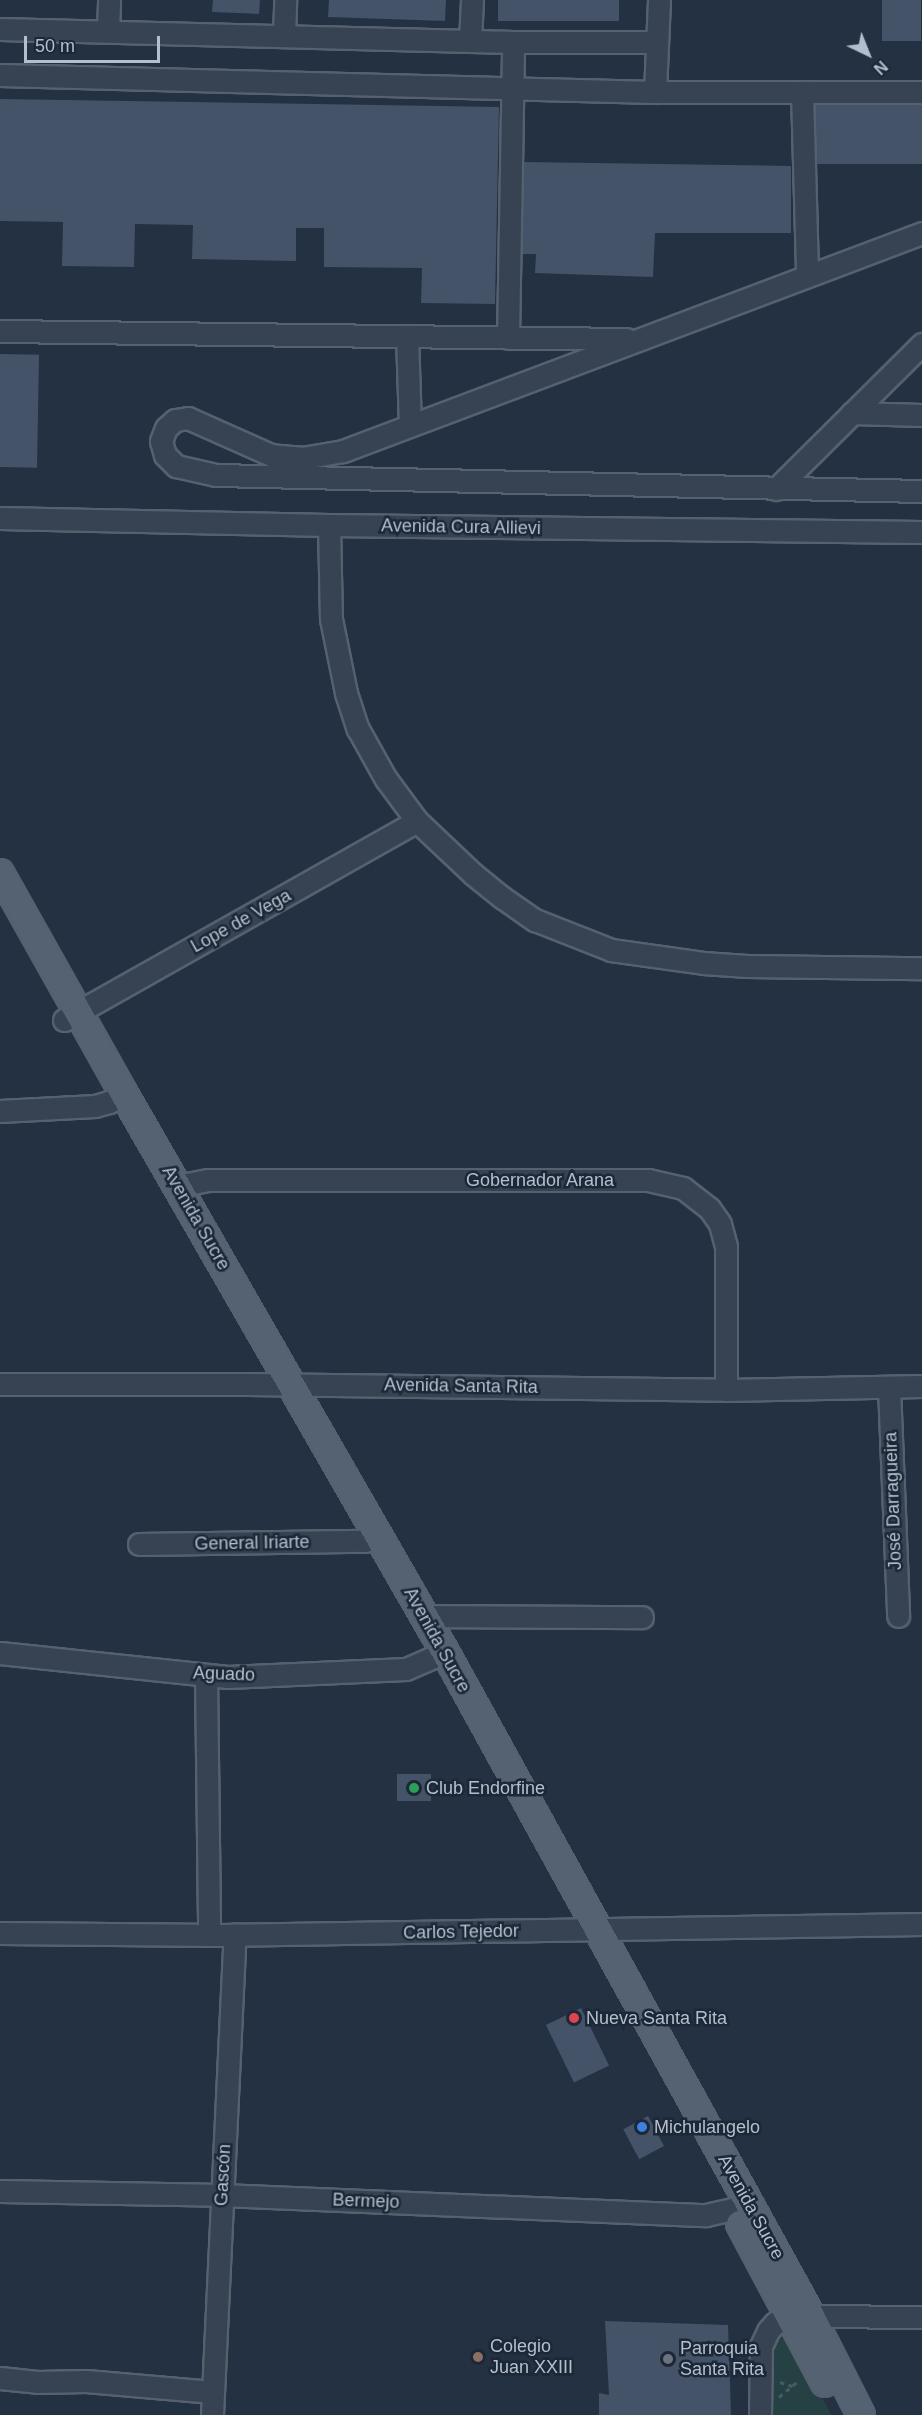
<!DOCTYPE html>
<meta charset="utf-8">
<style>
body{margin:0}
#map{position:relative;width:922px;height:2415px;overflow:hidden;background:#233143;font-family:Helvetica,sans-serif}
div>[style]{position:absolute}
.green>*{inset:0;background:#254143}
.building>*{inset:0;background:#445367;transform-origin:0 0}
.path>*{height:3px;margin-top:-1.5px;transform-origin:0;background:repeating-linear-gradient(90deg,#435e60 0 4.5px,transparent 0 9px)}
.roads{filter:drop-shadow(2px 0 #55616f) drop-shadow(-2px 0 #55616f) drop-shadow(0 2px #55616f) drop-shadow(0 -2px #55616f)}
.minor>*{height:21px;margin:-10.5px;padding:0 10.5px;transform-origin:10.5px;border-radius:10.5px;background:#374352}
.major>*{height:26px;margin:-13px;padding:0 13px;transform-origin:13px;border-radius:13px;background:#556272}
.dots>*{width:16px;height:16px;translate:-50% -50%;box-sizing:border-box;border:3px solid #1c2837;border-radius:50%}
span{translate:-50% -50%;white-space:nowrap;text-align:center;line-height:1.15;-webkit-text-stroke:5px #1c2837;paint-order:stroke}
.street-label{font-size:18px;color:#b4becc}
.poi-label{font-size:18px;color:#b4becc}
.left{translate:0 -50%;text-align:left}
.north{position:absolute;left:838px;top:24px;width:60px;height:60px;-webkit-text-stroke:4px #1c2837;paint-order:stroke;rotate:137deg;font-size:16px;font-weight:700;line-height:24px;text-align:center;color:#b4becc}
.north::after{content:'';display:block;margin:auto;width:21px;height:27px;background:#b4becc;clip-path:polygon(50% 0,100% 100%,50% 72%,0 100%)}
.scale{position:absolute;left:24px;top:36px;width:136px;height:27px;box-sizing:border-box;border:3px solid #b4becc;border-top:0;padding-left:8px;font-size:18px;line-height:21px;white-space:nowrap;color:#b4becc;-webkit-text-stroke:4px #1c2837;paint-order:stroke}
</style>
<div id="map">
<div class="green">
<i style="clip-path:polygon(785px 2336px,792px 2337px,831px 2415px,772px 2415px,773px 2345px)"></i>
</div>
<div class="building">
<i style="clip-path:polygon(213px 0,260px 0,259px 14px,212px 12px)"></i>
<i style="clip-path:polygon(329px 0,446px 0,445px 21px,328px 17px)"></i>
<i style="left:498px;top:0;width:121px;height:21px"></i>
<i style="left:882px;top:0;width:39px;height:41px"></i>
<i style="clip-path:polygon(0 99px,499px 107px,495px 304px,421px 303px,422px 268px,324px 267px,324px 228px,296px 228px,296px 261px,192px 259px,193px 225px,135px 224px,134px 267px,62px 266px,63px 222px,0 221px)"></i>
<i style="left:815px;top:105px;width:107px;height:59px"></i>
<i style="clip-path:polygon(524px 162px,791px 166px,791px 233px,655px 233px,653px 277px,535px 273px,536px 254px,522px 254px)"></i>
<i style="left:0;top:354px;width:39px;height:113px;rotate:1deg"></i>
<i style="left:397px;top:1774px;width:34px;height:27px"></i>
<i style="left:581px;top:2008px;width:64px;height:39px;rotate:64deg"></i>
<i style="left:648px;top:2116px;width:34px;height:28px;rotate:62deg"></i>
<i style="clip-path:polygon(605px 2321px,728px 2325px,731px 2415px,599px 2415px,599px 2393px,609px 2395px)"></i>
</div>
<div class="path">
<i style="left:780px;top:2382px;width:13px;rotate:18deg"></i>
<i style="left:779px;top:2397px;width:26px;rotate:-40deg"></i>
</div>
<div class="roads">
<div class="minor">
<i style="left:0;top:29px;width:513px;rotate:1.45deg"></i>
<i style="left:513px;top:42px;width:144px"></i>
<i style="left:108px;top:31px;width:31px;rotate:-88deg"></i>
<i style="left:284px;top:36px;width:36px;rotate:-88deg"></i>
<i style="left:470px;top:41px;width:41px;rotate:-87.2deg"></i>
<i style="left:0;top:75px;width:655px;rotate:1.49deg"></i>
<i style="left:655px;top:92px;width:267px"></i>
<i style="left:655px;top:92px;width:92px;rotate:-87.5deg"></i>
<i style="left:802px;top:92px;width:184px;rotate:88.4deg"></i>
<i style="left:922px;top:233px;width:619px;rotate:159.37deg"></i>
<i style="left:343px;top:451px;width:40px;rotate:170deg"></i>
<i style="left:304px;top:458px;width:33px;rotate:-175deg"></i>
<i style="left:271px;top:455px;width:91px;rotate:-156deg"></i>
<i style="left:188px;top:418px;width:13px;rotate:171deg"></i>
<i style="left:175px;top:420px;width:12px;rotate:138deg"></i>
<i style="left:166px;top:428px;width:14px;rotate:111deg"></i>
<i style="left:161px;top:441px;width:15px;rotate:74deg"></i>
<i style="left:165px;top:455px;width:16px;rotate:45deg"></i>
<i style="left:176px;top:466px;width:41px;rotate:12.7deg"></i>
<i style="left:216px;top:475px;width:706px;rotate:1.3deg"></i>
<i style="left:0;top:331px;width:626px;rotate:0.73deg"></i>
<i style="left:407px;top:336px;width:89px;rotate:88.1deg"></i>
<i style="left:508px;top:338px;width:296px;rotate:-89deg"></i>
<i style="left:852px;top:413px;width:70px;rotate:1.6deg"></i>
<i style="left:776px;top:489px;width:206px;rotate:-44.8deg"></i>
<i style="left:0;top:518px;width:329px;rotate:1.2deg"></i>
<i style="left:329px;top:525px;width:593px;rotate:0.68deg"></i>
<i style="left:329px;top:525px;width:94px;rotate:88.8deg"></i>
<i style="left:331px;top:619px;width:76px;rotate:78.5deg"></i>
<i style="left:346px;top:693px;width:38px;rotate:72deg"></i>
<i style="left:358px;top:729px;width:57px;rotate:60.8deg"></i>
<i style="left:386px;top:779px;width:52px;rotate:53.6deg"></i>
<i style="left:417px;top:821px;width:77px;rotate:43.4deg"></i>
<i style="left:473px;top:874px;width:38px;rotate:39deg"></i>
<i style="left:503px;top:898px;width:39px;rotate:35deg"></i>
<i style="left:535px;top:920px;width:82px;rotate:21.5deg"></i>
<i style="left:611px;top:950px;width:93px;rotate:8deg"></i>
<i style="left:703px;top:963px;width:44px;rotate:3.9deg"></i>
<i style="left:747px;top:966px;width:175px;rotate:0.7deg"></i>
<i style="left:64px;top:1020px;width:405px;rotate:-29.4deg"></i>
<i style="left:0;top:1111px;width:95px;rotate:-3deg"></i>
<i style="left:95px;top:1106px;width:15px;rotate:-16deg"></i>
<i style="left:109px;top:1102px;width:17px;rotate:-28deg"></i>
<i style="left:177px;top:1186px;width:32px;rotate:-11deg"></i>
<i style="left:208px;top:1180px;width:440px"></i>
<i style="left:648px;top:1180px;width:36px;rotate:13deg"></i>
<i style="left:683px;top:1188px;width:33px;rotate:38deg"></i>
<i style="left:709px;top:1208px;width:19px;rotate:55deg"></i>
<i style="left:720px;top:1224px;width:23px;rotate:75deg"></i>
<i style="left:726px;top:1246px;width:144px;rotate:90deg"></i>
<i style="left:0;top:1384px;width:247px"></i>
<i style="left:247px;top:1384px;width:479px;rotate:0.7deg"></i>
<i style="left:726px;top:1390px;width:196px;rotate:-1.2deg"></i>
<i style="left:889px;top:1387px;width:229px;rotate:87.7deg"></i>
<i style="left:139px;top:1544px;width:226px;rotate:-0.8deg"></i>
<i style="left:365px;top:1541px;width:14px;rotate:-34deg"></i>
<i style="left:424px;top:1616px;width:218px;rotate:0.3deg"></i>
<i style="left:0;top:1653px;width:229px;rotate:6deg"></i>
<i style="left:228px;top:1677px;width:178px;rotate:-2.6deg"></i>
<i style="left:406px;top:1669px;width:43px;rotate:-23.6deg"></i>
<i style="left:206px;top:1675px;width:260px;rotate:89.3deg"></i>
<i style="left:0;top:1933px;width:221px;rotate:0.5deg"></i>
<i style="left:221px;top:1935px;width:701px;rotate:-0.9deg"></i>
<i style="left:0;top:2191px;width:222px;rotate:1deg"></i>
<i style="left:222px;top:2195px;width:484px;rotate:2.4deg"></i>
<i style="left:706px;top:2215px;width:27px;rotate:-13deg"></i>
<i style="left:0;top:2378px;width:37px;rotate:6deg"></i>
<i style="left:37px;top:2382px;width:49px;rotate:-1.2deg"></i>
<i style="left:86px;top:2381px;width:127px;rotate:5deg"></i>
<i style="left:212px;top:2415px;width:481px;rotate:-87.3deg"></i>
<i style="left:760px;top:2415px;width:69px;rotate:-89.2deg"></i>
<i style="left:761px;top:2346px;width:17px;rotate:-65deg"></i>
<i style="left:768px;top:2331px;width:11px;rotate:-49deg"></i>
<i style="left:775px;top:2323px;width:17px;rotate:-17deg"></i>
<i style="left:791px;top:2318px;width:20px;rotate:-6deg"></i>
<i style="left:811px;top:2316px;width:111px;rotate:0.5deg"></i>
</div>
<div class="major">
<i style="left:0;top:873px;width:253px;rotate:60.7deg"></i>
<i style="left:124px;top:1094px;width:644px;rotate:60.09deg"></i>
<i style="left:445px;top:1652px;width:758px;rotate:61.14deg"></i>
<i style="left:811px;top:2316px;width:111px;rotate:63.2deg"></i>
<i style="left:740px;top:2224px;width:180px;rotate:61.9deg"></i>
</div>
</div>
<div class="dots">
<i style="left:414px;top:1788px;background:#2e9e5b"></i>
<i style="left:574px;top:2018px;background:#e0444e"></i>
<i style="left:642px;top:2127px;background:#3f7fe0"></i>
<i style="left:478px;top:2357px;background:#8d6e63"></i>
<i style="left:668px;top:2359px;background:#6b7280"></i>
</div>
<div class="street-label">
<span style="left:461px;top:527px;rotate:1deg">Avenida Cura Allievi</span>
<span style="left:241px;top:921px;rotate:-29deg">Lope de Vega</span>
<span style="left:540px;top:1180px">Gobernador Arana</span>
<span style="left:196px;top:1218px;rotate:60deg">Avenida Sucre</span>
<span style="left:461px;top:1386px;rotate:1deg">Avenida Santa Rita</span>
<span style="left:893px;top:1501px;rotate:-92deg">José Darragueira</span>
<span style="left:252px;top:1543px;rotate:-1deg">General Iriarte</span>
<span style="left:437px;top:1640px;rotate:61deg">Avenida Sucre</span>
<span style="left:224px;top:1674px;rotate:2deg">Aguado</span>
<span style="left:461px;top:1932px;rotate:-1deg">Carlos Tejedor</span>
<span style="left:223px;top:2175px;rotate:-87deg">Gascón</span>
<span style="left:366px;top:2201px;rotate:2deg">Bermejo</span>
<span style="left:751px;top:2207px;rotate:61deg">Avenida Sucre</span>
</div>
<div class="poi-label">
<span class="left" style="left:426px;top:1788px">Club Endorfine</span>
<span class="left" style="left:586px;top:2018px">Nueva Santa Rita</span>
<span class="left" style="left:654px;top:2127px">Michulangelo</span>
<span class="left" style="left:490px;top:2357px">Colegio<br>Juan XXIII</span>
<span class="left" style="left:680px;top:2359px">Parroquia<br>Santa Rita</span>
</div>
<div class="north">N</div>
<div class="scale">50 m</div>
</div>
